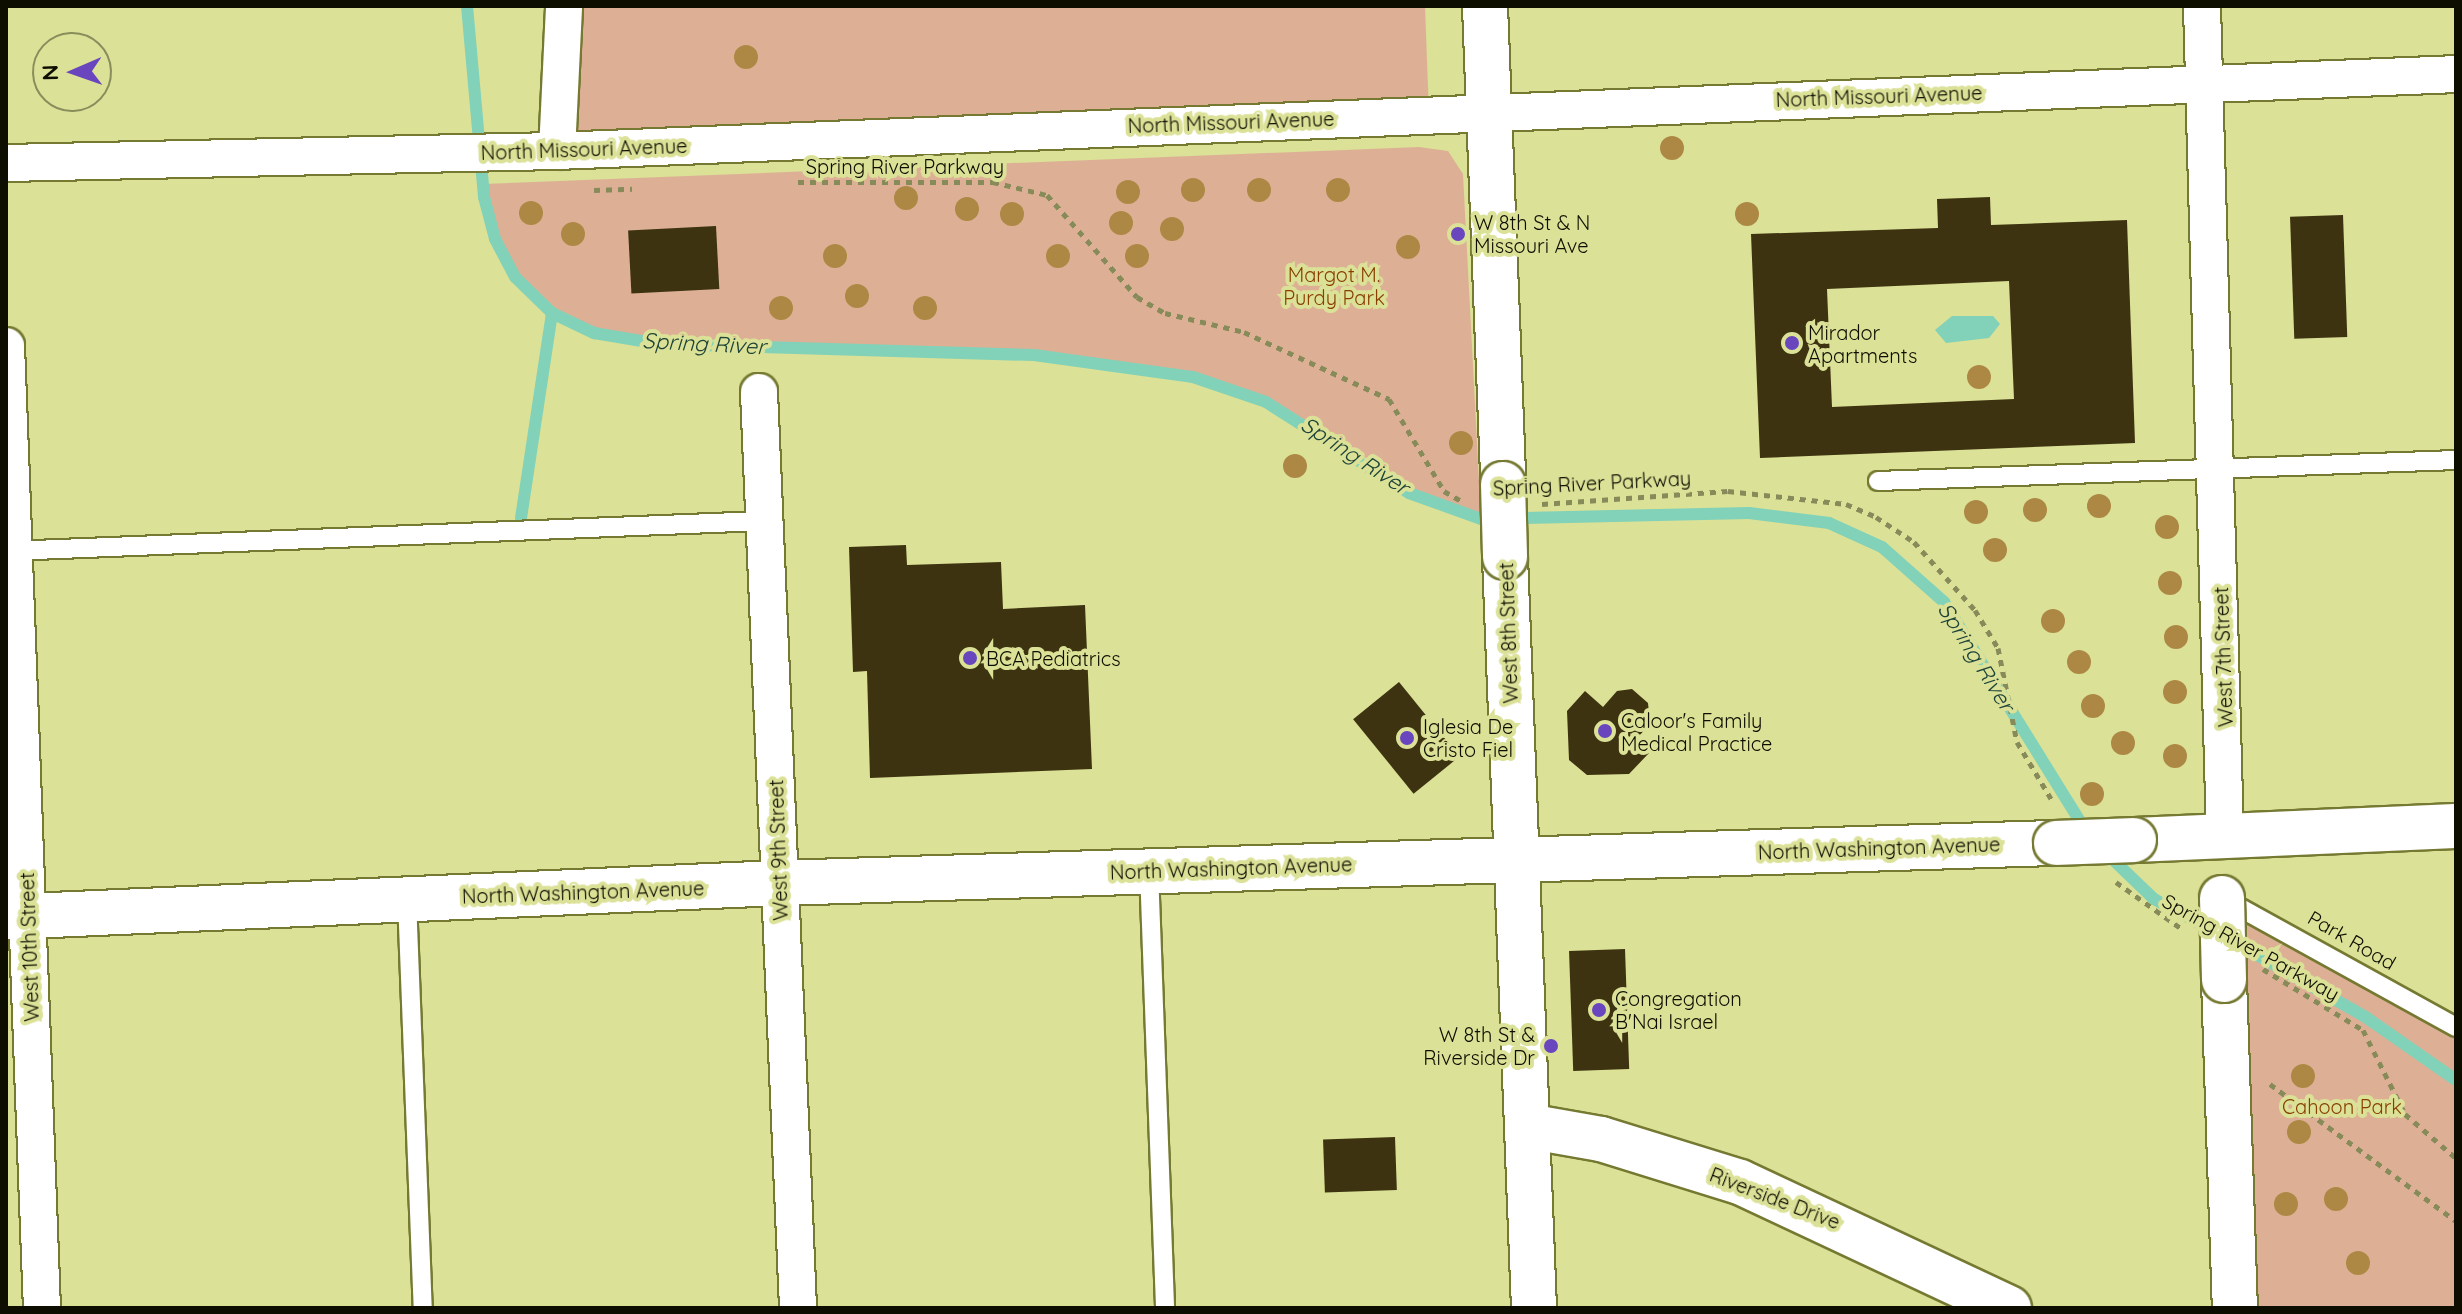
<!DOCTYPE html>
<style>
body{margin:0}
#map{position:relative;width:2462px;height:1314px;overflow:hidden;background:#dbe197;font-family:Quicksand,sans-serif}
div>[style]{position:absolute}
.green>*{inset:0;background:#ddb095}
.water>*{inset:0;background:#81d2b8}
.stream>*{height:12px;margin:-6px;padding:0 6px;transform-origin:6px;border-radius:6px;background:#81d2b8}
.building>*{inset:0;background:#3d3310;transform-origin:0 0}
.path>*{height:5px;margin-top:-2.5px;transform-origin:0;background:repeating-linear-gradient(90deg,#878b59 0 6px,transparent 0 12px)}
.roads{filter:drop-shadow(2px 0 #757931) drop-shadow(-2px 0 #757931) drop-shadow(0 2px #757931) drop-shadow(0 -2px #757931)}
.service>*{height:18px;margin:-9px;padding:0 9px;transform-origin:9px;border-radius:9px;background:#fff}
.minor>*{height:36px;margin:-18px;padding:0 18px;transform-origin:18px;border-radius:18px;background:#fff}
.tertiary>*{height:44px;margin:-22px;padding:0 22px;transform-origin:22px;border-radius:22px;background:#fff}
.bridges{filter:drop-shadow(2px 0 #757931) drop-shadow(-2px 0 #757931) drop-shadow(0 2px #757931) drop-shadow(0 -2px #757931)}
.tertiary-bridge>*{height:44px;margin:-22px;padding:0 22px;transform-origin:22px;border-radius:22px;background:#fff}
.trees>*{width:24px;height:24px;margin:-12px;border-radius:50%;background:#ad8844}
.dots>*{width:22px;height:22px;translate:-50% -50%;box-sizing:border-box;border:4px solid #dbe197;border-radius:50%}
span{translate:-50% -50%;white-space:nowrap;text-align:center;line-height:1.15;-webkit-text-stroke:8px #dbe197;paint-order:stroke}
.street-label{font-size:20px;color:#0d0e00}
.poi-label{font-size:20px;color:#0d0e00}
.left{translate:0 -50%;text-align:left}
.right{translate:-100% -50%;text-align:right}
.park-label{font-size:20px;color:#883f00}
.water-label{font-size:22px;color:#1e4339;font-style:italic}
.frame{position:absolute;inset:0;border:8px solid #0d0e00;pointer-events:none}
.north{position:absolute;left:32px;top:32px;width:80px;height:80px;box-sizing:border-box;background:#dbe197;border:2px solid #898d5b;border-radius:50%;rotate:268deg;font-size:22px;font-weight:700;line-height:32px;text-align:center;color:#0d0e00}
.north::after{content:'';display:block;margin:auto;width:28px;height:36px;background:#6945be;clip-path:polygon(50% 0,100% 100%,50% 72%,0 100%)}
</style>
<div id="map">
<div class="green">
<i style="clip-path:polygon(564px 6px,1425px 6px,1429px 114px,557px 151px)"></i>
<i style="clip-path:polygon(1419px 147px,1448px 151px,1463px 174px,1481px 519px,1409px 493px,1266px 402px,1193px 377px,1034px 355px,660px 344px,594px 333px,552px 313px,515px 277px,495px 239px,483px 184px)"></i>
<i style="clip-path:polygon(2222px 898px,2456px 1027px,2456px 1308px,2235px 1308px)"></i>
</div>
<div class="water">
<i style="clip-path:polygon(1952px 316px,1993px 316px,2000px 324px,1989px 338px,1946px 343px,1935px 330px)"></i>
</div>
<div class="stream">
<i style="left:467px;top:6px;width:192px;rotate:84.9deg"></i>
<i style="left:484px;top:197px;width:43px;rotate:75.3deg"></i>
<i style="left:495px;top:239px;width:43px;rotate:62.2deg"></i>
<i style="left:515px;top:277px;width:52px;rotate:44.2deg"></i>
<i style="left:552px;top:313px;width:47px;rotate:25.5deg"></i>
<i style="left:594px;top:333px;width:67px;rotate:9.5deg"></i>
<i style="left:660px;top:344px;width:374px;rotate:1.7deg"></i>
<i style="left:1034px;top:355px;width:161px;rotate:7.9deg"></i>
<i style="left:1193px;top:377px;width:77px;rotate:18.9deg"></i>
<i style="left:1266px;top:402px;width:169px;rotate:32.5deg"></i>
<i style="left:1409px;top:493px;width:77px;rotate:19.9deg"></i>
<i style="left:1481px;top:519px;width:268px;rotate:-1.3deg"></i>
<i style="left:1749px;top:513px;width:81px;rotate:7.1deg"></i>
<i style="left:1829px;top:523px;width:58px;rotate:24.4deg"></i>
<i style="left:1882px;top:547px;width:83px;rotate:41.6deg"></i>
<i style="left:1944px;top:602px;width:272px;rotate:58.2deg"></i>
<i style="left:521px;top:518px;width:207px;rotate:-81.4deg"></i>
<i style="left:2105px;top:852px;width:68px;rotate:43.8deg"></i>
<i style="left:2154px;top:899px;width:69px;rotate:28.4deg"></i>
<i style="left:2231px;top:940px;width:157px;rotate:29.8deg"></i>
<i style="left:2367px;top:1018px;width:108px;rotate:34.9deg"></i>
</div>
<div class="building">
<i style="clip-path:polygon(evenodd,1990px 197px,1991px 225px,2127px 220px,2135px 443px,1760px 458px,1751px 234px,1938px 228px,1937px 199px,1990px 197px,2009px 281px,2014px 399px,1832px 407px,1827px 289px,2009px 281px)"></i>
<i style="left:2343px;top:215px;width:122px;height:53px;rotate:88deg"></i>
<i style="left:716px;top:226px;width:63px;height:88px;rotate:87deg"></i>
<i style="clip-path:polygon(906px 545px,907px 565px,1001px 562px,1003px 609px,1085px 605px,1092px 769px,870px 778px,867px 671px,853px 672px,849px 547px)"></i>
<i style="left:1399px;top:682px;width:96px;height:59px;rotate:51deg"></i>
<i style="clip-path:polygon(1632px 689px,1648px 703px,1650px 723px,1636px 740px,1650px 752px,1629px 774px,1587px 775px,1569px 760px,1567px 711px,1585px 691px,1603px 707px,1617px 691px)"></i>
<i style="left:1625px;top:949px;width:120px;height:56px;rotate:88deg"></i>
<i style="left:1395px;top:1137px;width:53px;height:72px;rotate:88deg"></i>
</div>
<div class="path">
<i style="left:798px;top:182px;width:195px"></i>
<i style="left:993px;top:182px;width:56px;rotate:13.5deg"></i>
<i style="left:1047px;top:195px;width:136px;rotate:48.6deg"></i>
<i style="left:1137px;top:297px;width:32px;rotate:30deg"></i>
<i style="left:1165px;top:313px;width:81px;rotate:13.5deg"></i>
<i style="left:1244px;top:332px;width:160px;rotate:24.8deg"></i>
<i style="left:1389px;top:399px;width:107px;rotate:59.1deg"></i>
<i style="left:1444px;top:491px;width:20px;rotate:30deg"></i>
<i style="left:594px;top:190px;width:38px;rotate:-2deg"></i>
<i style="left:1542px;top:504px;width:186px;rotate:-4deg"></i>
<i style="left:1728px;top:491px;width:119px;rotate:6.3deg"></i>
<i style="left:1846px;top:504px;width:33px;rotate:23deg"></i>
<i style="left:1876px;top:517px;width:45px;rotate:33.3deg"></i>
<i style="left:1914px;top:542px;width:91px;rotate:48.1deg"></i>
<i style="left:1975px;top:610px;width:44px;rotate:58.8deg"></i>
<i style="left:1998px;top:648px;width:96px;rotate:78.6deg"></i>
<i style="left:2017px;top:742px;width:70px;rotate:59deg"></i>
<i style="left:2116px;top:882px;width:81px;rotate:35.5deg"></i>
<i style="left:2263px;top:969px;width:117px;rotate:31.4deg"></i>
<i style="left:2363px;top:1030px;width:94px;rotate:63.4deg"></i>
<i style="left:2405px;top:1114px;width:67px;rotate:40.8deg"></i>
<i style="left:2270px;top:1084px;width:231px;rotate:36.4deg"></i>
</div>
<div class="roads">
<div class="service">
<i style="left:1878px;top:481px;width:578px;rotate:-2.08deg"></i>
<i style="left:9px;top:551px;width:756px;rotate:-2.28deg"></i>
<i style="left:1149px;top:870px;width:438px;rotate:87.9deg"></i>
<i style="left:407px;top:899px;width:409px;rotate:87.8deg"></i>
<i style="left:2224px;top:899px;width:265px;rotate:28.9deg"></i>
</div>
<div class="minor">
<i style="left:2202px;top:6px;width:831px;rotate:88.41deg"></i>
<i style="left:557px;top:151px;width:145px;rotate:-87.2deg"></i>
<i style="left:6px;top:163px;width:551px;rotate:-1.25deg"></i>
<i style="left:557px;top:151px;width:1901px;rotate:-2.32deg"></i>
<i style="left:6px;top:346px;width:963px;rotate:87.86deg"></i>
<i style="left:759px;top:392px;width:917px;rotate:87.56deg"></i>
</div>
<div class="tertiary">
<i style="left:1485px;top:6px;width:478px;rotate:87.8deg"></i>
<i style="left:1505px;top:557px;width:752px;rotate:87.79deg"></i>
<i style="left:2134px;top:840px;width:322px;rotate:-2.5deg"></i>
<i style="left:6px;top:917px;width:775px;rotate:-2.52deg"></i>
<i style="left:780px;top:883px;width:1277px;rotate:-1.8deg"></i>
<i style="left:2224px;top:980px;width:328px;rotate:88.1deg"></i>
<i style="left:1527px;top:1126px;width:75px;rotate:10deg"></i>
<i style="left:1601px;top:1139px;width:145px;rotate:17.2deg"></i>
<i style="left:1740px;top:1182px;width:297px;rotate:25.1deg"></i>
</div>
</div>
<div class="bridges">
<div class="tertiary-bridge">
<i style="left:1503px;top:484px;width:73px;rotate:88.4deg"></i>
<i style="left:2056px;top:843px;width:78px;rotate:-2.2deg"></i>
<i style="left:2222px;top:898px;width:82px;rotate:88.6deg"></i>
</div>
</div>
<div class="trees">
<i style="left:746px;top:57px"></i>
<i style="left:1672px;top:148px"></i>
<i style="left:1193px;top:190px"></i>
<i style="left:1259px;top:190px"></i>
<i style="left:1338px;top:190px"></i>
<i style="left:1128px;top:192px"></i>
<i style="left:906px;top:198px"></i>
<i style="left:967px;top:209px"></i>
<i style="left:531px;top:213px"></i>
<i style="left:1012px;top:214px"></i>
<i style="left:1747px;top:214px"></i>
<i style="left:1121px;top:223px"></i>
<i style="left:1172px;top:229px"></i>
<i style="left:573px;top:234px"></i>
<i style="left:1408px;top:247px"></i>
<i style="left:835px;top:256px"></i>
<i style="left:1058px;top:256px"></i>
<i style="left:1137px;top:256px"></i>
<i style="left:857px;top:296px"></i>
<i style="left:781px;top:308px"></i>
<i style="left:925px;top:308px"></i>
<i style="left:1979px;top:377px"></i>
<i style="left:1461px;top:443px"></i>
<i style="left:1295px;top:466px"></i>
<i style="left:2099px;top:506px"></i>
<i style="left:2035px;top:510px"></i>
<i style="left:1976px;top:512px"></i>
<i style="left:2167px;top:527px"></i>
<i style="left:1995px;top:550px"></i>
<i style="left:2170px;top:583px"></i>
<i style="left:2053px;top:621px"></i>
<i style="left:2176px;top:637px"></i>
<i style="left:2079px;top:662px"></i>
<i style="left:2175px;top:692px"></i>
<i style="left:2093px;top:706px"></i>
<i style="left:2123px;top:743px"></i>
<i style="left:2175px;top:756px"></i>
<i style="left:2092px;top:794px"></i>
<i style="left:2303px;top:1076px"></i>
<i style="left:2299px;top:1132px"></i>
<i style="left:2336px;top:1199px"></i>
<i style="left:2286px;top:1204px"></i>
<i style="left:2358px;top:1263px"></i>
</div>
<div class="dots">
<i style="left:1458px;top:234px;background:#6945be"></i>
<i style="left:1792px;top:343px;background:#6945be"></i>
<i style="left:970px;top:658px;background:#6945be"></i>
<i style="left:1605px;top:731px;background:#6945be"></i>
<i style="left:1407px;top:738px;background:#6945be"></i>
<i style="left:1599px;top:1010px;background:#6945be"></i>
<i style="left:1551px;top:1046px;background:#6945be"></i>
</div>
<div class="street-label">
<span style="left:1879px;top:96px;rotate:-2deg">North Missouri Avenue</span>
<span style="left:1231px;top:122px;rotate:-2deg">North Missouri Avenue</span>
<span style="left:584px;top:149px;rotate:-2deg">North Missouri Avenue</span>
<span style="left:905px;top:166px">Spring River Parkway</span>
<span style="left:1592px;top:483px;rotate:-3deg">Spring River Parkway</span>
<span style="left:1508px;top:633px;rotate:-92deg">West 8th Street</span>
<span style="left:2223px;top:657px;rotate:-92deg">West 7th Street</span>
<span style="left:1879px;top:848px;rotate:-2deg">North Washington Avenue</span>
<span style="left:778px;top:850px;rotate:-92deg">West 9th Street</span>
<span style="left:1231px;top:868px;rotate:-2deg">North Washington Avenue</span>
<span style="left:583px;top:892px;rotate:-2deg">North Washington Avenue</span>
<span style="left:2352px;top:940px;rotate:30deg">Park Road</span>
<span style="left:29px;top:947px;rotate:-92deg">West 10th Street</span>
<span style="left:2251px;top:947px;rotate:29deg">Spring River Parkway</span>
<span style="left:1775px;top:1198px;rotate:21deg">Riverside Drive</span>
</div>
<div class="poi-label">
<span class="left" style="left:1474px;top:234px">W 8th St &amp; N<br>Missouri Ave</span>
<span class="left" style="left:1808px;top:344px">Mirador<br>Apartments</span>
<span class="left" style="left:986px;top:658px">BCA Pediatrics</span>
<span class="left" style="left:1621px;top:732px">Caloor's Family<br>Medical Practice</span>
<span class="left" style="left:1423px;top:738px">Iglesia De<br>Cristo Fiel</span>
<span class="left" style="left:1615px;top:1010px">Congregation<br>B'Nai Israel</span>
<span class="right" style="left:1535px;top:1046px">W 8th St &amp;<br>Riverside Dr</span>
</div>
<div class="park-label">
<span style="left:1334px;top:286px">Margot M.<br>Purdy Park</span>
<span style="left:2342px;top:1106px">Cahoon Park</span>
</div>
<div class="water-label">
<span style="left:704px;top:344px;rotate:3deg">Spring River</span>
<span style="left:1355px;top:456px;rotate:33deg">Spring River</span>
<span style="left:1976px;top:657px;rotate:58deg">Spring River</span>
</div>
<div class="frame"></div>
<div class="north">N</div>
</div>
